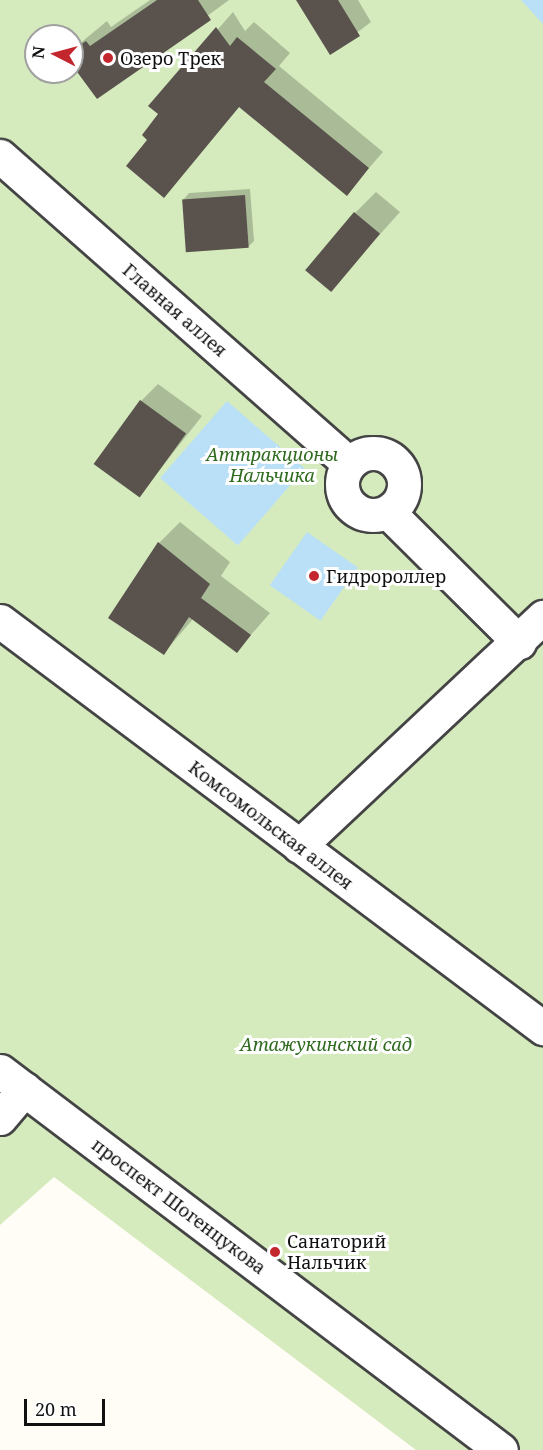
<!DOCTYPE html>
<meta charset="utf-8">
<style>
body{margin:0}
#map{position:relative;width:543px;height:1450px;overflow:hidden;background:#fffdf5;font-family:"Noto Serif",serif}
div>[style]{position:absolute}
.green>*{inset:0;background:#d5ebbd}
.water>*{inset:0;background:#b9e0f7;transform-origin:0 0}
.shadow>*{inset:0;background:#0003}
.building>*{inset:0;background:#5a524d;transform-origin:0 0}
.roads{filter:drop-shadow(2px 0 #444) drop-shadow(-2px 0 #444) drop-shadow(0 2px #444) drop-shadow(0 -2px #444)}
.minor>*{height:33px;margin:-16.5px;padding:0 16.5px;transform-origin:16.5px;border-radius:16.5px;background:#fff}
.minor>.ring{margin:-16.5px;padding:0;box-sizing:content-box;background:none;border:33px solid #fff;border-radius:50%}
.dots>*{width:16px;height:16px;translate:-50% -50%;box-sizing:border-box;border:3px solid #fff;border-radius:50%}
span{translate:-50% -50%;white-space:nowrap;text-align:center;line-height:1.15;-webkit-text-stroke:6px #fff;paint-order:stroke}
.poi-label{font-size:18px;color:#111}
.left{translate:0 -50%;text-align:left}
.street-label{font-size:18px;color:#111}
.park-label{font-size:18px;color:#2f6b1f;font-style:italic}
.north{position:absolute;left:24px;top:24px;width:60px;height:60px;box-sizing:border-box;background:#fff;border:2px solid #a0a0a0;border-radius:50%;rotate:276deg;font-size:16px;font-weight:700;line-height:24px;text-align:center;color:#111}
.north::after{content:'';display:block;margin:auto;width:21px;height:27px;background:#c4262e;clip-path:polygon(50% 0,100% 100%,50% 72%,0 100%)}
.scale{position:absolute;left:24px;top:1399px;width:81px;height:27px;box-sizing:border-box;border:3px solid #111;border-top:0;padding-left:8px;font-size:18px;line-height:21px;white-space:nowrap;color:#111;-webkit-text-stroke:4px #fff;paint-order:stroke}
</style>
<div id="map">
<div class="green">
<i style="clip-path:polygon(evenodd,0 0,543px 0,543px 1450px,416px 1450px,54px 1177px,0 1225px,0 1118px,24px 1089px,0 1071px,0 0,36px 36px,72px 36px,72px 72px,36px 72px,36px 36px)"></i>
</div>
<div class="water">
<i style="clip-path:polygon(521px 0,543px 0,543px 24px)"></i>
<i style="left:227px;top:401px;width:103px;height:102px;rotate:41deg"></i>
<i style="left:307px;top:532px;width:62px;height:65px;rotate:35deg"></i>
</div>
<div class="shadow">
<i style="clip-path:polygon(150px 0,229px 0,97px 97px,72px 62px,72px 50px,107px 21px,111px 27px)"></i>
<i style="clip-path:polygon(297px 0,358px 0,371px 22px,330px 53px)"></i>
<i style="clip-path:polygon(233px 12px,245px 31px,254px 22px,290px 53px,279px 66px,383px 152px,347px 193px,240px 106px,164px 196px,149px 140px,160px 114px,150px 106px)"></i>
<i style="clip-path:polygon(250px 189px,254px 241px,248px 247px,183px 200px,189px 193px)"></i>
<i style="clip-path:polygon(376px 192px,400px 212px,330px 290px,355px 213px)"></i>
<i style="clip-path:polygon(158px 384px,202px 416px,139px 496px,141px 401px)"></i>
<i style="clip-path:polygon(180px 522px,230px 562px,221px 576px,270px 613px,237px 651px,193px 619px,164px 653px,110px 618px,159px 543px)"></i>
</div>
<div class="building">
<i style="clip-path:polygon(157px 0,198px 0,211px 20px,97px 99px,72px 65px,72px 50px,86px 41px,90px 46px)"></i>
<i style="clip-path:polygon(296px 0,338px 0,360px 36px,330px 55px)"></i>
<i style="clip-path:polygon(216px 27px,230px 46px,237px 37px,276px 69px,264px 82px,369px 168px,347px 196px,239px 107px,164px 198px,126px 166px,147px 140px,142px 135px,158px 114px,148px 106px)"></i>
<i style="left:245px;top:195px;width:53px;height:63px;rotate:86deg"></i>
<i style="left:354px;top:212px;width:34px;height:76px;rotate:40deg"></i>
<i style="left:140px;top:400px;width:57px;height:79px;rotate:36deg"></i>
<i style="clip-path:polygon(158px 542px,210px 584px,201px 598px,251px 635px,237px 653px,189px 617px,164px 655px,108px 618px)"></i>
</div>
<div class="roads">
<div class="minor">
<i style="left:0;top:156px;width:465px;rotate:41.4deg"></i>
<i class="ring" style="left:342px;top:453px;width:29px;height:29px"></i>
<i style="left:388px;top:512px;width:185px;rotate:44.8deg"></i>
<i style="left:0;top:621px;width:679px;rotate:36.85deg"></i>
<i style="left:299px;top:846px;width:335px;rotate:-43.2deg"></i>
<i style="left:0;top:1071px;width:628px;rotate:37.11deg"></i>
<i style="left:0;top:1118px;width:38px;rotate:-50deg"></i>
</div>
</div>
<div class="dots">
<i style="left:108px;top:58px;background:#c4262e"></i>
<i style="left:314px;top:576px;background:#c4262e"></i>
<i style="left:275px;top:1252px;background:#c4262e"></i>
</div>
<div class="poi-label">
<span class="left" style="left:120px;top:58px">Озеро Трек</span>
<span class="left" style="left:326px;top:576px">Гидророллер</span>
<span class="left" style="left:287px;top:1252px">Санаторий<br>Нальчик</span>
</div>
<div class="street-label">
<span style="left:175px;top:310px;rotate:41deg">Главная аллея</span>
<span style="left:271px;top:825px;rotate:37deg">Комсомольская аллея</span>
<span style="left:179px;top:1206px;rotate:37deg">проспект Шогенцукова</span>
</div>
<div class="park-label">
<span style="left:272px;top:465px">Аттракционы<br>Нальчика</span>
<span style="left:326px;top:1044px">Атажукинский сад</span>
</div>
<div class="north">N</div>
<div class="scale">20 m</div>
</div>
